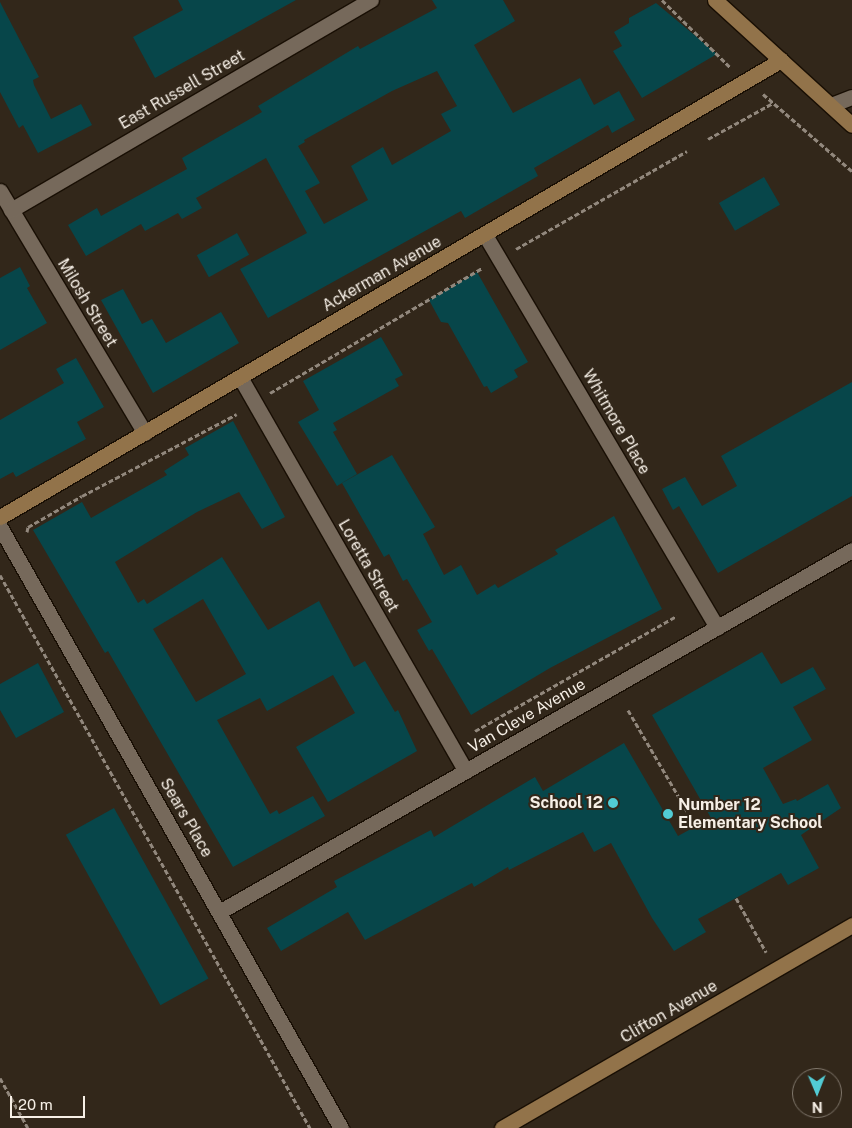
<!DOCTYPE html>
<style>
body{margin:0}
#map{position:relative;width:852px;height:1128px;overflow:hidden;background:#32271a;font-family:"Public Sans",sans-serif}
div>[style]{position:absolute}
.building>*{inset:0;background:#07464a;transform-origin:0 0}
.path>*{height:3px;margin-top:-1.5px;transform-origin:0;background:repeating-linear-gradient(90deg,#92887d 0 5px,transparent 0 7.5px)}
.roads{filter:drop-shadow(1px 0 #190f04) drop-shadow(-1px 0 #190f04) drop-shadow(0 1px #190f04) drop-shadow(0 -1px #190f04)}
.street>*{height:15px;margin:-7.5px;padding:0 7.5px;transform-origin:7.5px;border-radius:7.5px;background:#76695b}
.secondary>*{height:15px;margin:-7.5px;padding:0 7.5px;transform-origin:7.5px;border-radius:7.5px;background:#92734a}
.dots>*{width:14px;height:14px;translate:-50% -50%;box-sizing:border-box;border:2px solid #32271a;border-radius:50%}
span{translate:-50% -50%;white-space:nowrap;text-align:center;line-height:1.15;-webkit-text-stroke:4px #32271a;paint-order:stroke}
.street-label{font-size:16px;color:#f6efe6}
.poi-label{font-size:16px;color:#f6efe6;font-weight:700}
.right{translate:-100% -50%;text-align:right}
.left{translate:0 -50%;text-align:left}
.north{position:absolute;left:792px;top:1068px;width:50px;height:50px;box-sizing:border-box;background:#32271a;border:1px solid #80776c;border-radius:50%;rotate:179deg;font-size:14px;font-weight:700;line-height:20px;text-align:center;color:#f6efe6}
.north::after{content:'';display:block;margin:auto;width:18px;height:22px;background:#52ccd5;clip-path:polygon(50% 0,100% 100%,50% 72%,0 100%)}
.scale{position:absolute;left:10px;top:1096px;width:75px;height:22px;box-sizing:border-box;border:2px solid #f6efe6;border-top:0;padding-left:6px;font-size:15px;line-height:18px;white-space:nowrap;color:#f6efe6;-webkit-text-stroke:4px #32271a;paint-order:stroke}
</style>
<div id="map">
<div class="building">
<i style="clip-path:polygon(178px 0,296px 0,155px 78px,133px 37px,183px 10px)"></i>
<i style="clip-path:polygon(evenodd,432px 0,503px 0,515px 21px,474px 45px,513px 113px,580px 78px,594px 105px,619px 91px,635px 120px,612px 133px,608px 125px,534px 168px,538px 176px,465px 218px,461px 211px,268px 318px,240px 269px,307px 233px,266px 158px,196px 198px,202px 208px,182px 219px,178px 213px,145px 231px,141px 224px,86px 256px,68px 225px,97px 208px,101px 216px,187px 169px,182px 158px,262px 112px,258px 106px,358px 46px,360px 49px,437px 8px,432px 0,437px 71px,457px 106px,441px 114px,451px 131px,392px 165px,383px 147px,351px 166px,368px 200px,324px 224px,305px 191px,320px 183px,298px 146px,305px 142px,304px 140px,392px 91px,437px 71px)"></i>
<i style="clip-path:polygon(0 2px,39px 77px,33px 80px,34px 85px,51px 119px,81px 104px,92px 125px,38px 153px,23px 125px,19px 128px,0 92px)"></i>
<i style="clip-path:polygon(656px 3px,717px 54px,642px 98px,613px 51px,622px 46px,614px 32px,629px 23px,629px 18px)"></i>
<i style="left:764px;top:177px;width:32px;height:52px;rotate:60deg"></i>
<i style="left:237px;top:233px;width:25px;height:46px;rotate:61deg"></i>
<i style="clip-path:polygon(20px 267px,30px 286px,27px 288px,47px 323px,0 350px,0 278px)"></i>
<i style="clip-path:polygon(477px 272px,528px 362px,514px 370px,518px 377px,491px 393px,487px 386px,484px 387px,448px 323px,441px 322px,429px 300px)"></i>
<i style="clip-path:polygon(123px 289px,142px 324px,152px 319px,166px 343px,221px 312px,239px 343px,153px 393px,101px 300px)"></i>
<i style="clip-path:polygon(381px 337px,403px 375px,395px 379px,399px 386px,333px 423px,337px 430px,333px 432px,357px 474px,337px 486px,298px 422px,319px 410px,303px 381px)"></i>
<i style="clip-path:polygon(76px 358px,104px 407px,77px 422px,86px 439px,16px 477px,13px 472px,0 479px,0 420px,64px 383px,56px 369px)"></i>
<i style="clip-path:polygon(852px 382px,852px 496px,718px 573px,679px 506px,673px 510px,662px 489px,685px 477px,702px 506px,737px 486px,721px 456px)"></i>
<i style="clip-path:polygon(evenodd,233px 421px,285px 517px,262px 529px,239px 492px,197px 512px,115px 562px,138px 603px,144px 599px,147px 604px,222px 557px,268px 630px,319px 601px,354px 667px,365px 661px,395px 712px,398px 710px,417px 751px,328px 802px,296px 747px,355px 713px,333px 675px,267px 711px,260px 698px,217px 720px,270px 814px,277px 810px,279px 814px,313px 796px,325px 816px,233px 867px,108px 651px,105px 653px,33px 530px,82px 502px,91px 518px,167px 475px,164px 471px,189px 455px,185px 448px,233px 421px,203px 599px,246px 674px,196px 702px,153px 629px,203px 599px)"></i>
<i style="clip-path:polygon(392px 455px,435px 527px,423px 534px,444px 575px,461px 565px,477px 595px,495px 584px,498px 588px,558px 554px,555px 550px,614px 516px,662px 609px,550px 668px,471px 715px,432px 649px,429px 651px,417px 630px,432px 622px,407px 579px,403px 581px,389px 554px,384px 557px,342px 483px)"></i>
<i style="clip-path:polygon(762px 652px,781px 684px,813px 667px,826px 689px,793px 707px,812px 740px,763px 768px,783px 804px,796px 799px,797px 801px,828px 784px,841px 808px,801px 835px,819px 868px,788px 885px,781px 873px,698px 919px,706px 932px,674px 951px,652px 918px,611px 843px,594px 852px,583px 832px,509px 870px,508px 867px,474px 887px,472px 883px,365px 940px,348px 912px,281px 951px,267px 928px,337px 887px,334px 881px,431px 830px,434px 837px,535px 777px,543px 791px,624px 743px,678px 836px,711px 818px,652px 715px)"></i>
<i style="clip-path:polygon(38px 663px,64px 712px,16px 738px,0 710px,0 684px)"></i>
<i style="left:114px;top:808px;width:195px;height:55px;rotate:61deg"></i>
</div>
<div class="path">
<i style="left:662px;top:0;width:97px;rotate:44.6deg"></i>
<i style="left:763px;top:94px;width:118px;rotate:40.9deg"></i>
<i style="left:708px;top:139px;width:74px;rotate:-29deg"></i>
<i style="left:516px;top:249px;width:197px;rotate:-29.8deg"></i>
<i style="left:270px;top:393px;width:246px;rotate:-30.5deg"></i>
<i style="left:27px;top:532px;width:5px;rotate:-79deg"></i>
<i style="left:28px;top:527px;width:62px;rotate:-29.9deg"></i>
<i style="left:82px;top:496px;width:175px;rotate:-27.9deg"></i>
<i style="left:0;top:575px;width:634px;rotate:60.73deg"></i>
<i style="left:628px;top:710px;width:123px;rotate:59.7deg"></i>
<i style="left:475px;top:731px;width:232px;rotate:-29.7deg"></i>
<i style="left:736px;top:898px;width:62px;rotate:60.9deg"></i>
<i style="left:0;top:1078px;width:57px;rotate:60.8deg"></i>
</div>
<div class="roads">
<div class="street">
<i style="left:831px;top:105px;width:22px;rotate:-21deg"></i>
<i style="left:0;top:191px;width:282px;rotate:59.1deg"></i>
<i style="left:11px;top:210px;width:417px;rotate:-30.3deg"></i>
<i style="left:485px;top:235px;width:456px;rotate:59.4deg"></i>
<i style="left:240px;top:377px;width:454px;rotate:60.2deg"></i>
<i style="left:0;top:527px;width:691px;rotate:60.43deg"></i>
<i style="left:219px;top:912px;width:729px;rotate:-29.76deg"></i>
</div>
<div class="secondary">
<i style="left:715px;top:0;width:185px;rotate:42.4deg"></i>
<i style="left:0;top:517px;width:905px;rotate:-30.33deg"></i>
<i style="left:502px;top:1128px;width:405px;rotate:-30.1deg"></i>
</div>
</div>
<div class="dots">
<i style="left:613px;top:803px;background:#52ccd5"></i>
<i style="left:668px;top:814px;background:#52ccd5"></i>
</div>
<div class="street-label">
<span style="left:182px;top:90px;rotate:-30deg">East Russell Street</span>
<span style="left:382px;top:274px;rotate:-30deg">Ackerman Avenue</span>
<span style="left:87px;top:303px;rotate:59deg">Milosh Street</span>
<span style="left:616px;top:422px;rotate:60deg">Whitmore Place</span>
<span style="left:368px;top:566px;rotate:60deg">Loretta Street</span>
<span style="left:527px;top:716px;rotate:-30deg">Van Cleve Avenue</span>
<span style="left:186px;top:818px;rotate:60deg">Sears Place</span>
<span style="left:669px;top:1012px;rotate:-30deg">Clifton Avenue</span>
</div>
<div class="poi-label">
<span class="right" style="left:603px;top:803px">School 12</span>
<span class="left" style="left:678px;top:814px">Number 12<br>Elementary School</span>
</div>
<div class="north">N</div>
<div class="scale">20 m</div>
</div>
